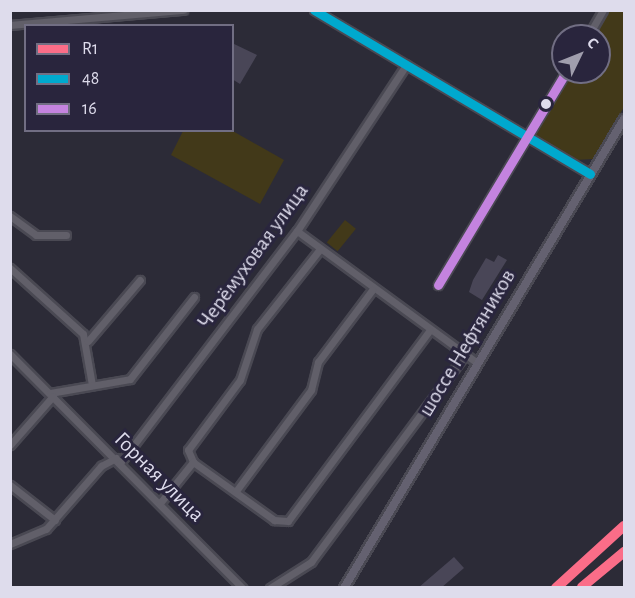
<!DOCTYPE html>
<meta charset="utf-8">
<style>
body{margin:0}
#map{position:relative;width:635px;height:598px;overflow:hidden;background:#2c2b37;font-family:"Alegreya Sans",sans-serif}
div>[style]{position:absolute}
.green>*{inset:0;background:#423919;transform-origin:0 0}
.building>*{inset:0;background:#494657}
.roads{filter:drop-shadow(2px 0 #4a4953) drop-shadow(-2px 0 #4a4953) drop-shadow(0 2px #4a4953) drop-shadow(0 -2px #4a4953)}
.minor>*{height:7px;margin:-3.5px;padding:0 3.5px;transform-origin:3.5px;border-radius:3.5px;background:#615f69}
.major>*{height:8px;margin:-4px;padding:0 4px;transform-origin:4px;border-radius:4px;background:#646170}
.bus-1>*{height:9px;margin:-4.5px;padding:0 4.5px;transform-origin:4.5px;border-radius:4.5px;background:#00a9ce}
.bus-2>*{height:9px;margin:-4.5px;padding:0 4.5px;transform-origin:4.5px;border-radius:4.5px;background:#c483df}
.rail-1>*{height:10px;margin:-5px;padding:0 5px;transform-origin:5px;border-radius:5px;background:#fb6d88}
.dots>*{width:16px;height:16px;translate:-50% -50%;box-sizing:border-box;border:3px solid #29253d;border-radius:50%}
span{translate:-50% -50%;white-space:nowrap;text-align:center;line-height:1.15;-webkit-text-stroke:6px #29253d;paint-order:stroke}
.street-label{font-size:22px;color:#dedcec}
.frame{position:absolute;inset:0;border:12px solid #dedcec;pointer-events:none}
.legend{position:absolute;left:24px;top:24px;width:210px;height:108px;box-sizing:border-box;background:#29253d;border:2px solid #716e83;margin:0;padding:8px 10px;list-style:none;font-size:18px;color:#dedcec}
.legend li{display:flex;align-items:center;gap:12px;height:30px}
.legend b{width:30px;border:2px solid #716e83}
.north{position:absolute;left:551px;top:24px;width:60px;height:60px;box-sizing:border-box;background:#29253d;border:2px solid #716e83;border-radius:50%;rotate:47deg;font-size:16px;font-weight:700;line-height:24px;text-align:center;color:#dedcec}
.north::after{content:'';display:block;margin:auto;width:21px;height:27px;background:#a09ead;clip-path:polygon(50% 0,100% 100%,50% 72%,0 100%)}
</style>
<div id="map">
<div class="green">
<i style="clip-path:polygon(607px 11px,624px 11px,624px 107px,594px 159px,575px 160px,533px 136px,571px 72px,599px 72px,599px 36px,592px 36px)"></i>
<i style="clip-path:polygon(231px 130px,284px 160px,260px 204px,171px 155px,183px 131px)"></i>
<i style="left:345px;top:220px;width:14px;height:29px;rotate:39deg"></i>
</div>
<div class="building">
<i style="clip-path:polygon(232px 43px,257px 55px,240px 84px,232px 79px)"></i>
<i style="clip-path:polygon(498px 255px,507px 260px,482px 300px,469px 292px,473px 280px,486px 258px,494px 262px)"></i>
<i style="clip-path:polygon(454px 557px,464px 568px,441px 588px,418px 588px)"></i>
</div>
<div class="roads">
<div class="minor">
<i style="left:314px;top:10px;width:321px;rotate:30.7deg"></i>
<i style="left:10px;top:25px;width:174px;rotate:-5deg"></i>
<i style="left:588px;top:36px;width:30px;rotate:-60deg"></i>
<i style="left:10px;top:216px;width:32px;rotate:36deg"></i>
<i style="left:36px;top:235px;width:30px"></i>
<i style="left:297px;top:231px;width:222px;rotate:36.2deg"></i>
<i style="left:320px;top:249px;width:102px;rotate:128.2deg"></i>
<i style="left:257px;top:329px;width:54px;rotate:108.4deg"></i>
<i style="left:240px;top:380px;width:87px;rotate:126.6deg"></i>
<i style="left:188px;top:450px;width:13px;rotate:67deg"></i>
<i style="left:193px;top:462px;width:100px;rotate:35.6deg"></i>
<i style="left:274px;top:520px;width:14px;rotate:4deg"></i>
<i style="left:288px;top:521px;width:237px;rotate:-53.4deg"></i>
<i style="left:10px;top:268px;width:98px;rotate:42.1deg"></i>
<i style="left:83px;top:334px;width:52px;rotate:80deg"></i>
<i style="left:438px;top:285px;width:249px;rotate:-59deg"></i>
<i style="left:88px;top:341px;width:80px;rotate:-49.6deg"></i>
<i style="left:10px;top:354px;width:330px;rotate:45.2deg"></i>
<i style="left:50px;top:393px;width:81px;rotate:-9.9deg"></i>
<i style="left:130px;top:379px;width:104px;rotate:-52deg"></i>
<i style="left:10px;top:445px;width:65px;rotate:-48.7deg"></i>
<i style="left:120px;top:463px;width:292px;rotate:-52.7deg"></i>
<i style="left:297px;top:231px;width:199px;rotate:-56.7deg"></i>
<i style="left:10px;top:485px;width:57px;rotate:37.9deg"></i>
<i style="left:236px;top:491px;width:126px;rotate:-53.4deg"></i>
<i style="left:311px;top:390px;width:29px;rotate:-76deg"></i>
<i style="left:318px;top:362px;width:90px;rotate:-53.1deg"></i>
<i style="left:160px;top:503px;width:53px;rotate:-51.2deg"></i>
<i style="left:10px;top:544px;width:39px;rotate:-23deg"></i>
<i style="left:46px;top:529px;width:84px;rotate:-48.9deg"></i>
<i style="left:101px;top:466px;width:17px;rotate:-28deg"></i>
<i style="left:270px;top:588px;width:49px;rotate:-32.4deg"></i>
<i style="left:311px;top:562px;width:257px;rotate:-53.4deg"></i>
</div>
<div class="major">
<i style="left:344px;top:588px;width:546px;rotate:-59.16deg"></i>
</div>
</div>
<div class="bus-1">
<i style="left:314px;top:10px;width:321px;rotate:30.7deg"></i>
</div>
<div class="bus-2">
<i style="left:438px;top:285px;width:249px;rotate:-59deg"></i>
</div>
<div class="rail-1">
<i style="left:582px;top:587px;width:55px;rotate:-39.8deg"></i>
<i style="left:556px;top:588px;width:92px;rotate:-42.4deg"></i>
</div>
<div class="dots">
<i style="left:546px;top:104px;background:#dedcec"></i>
</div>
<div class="street-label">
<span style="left:253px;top:256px;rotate:-54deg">Черёмуховая улица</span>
<span style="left:467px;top:343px;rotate:-59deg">шоссе Нефтяников</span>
<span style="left:159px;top:477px;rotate:45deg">Горная улица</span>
</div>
<div class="frame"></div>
<ul class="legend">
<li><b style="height:8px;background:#fb6d88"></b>R1</li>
<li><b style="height:8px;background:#00a9ce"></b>48</li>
<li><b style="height:8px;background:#c483df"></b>16</li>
</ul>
<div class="north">С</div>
</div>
